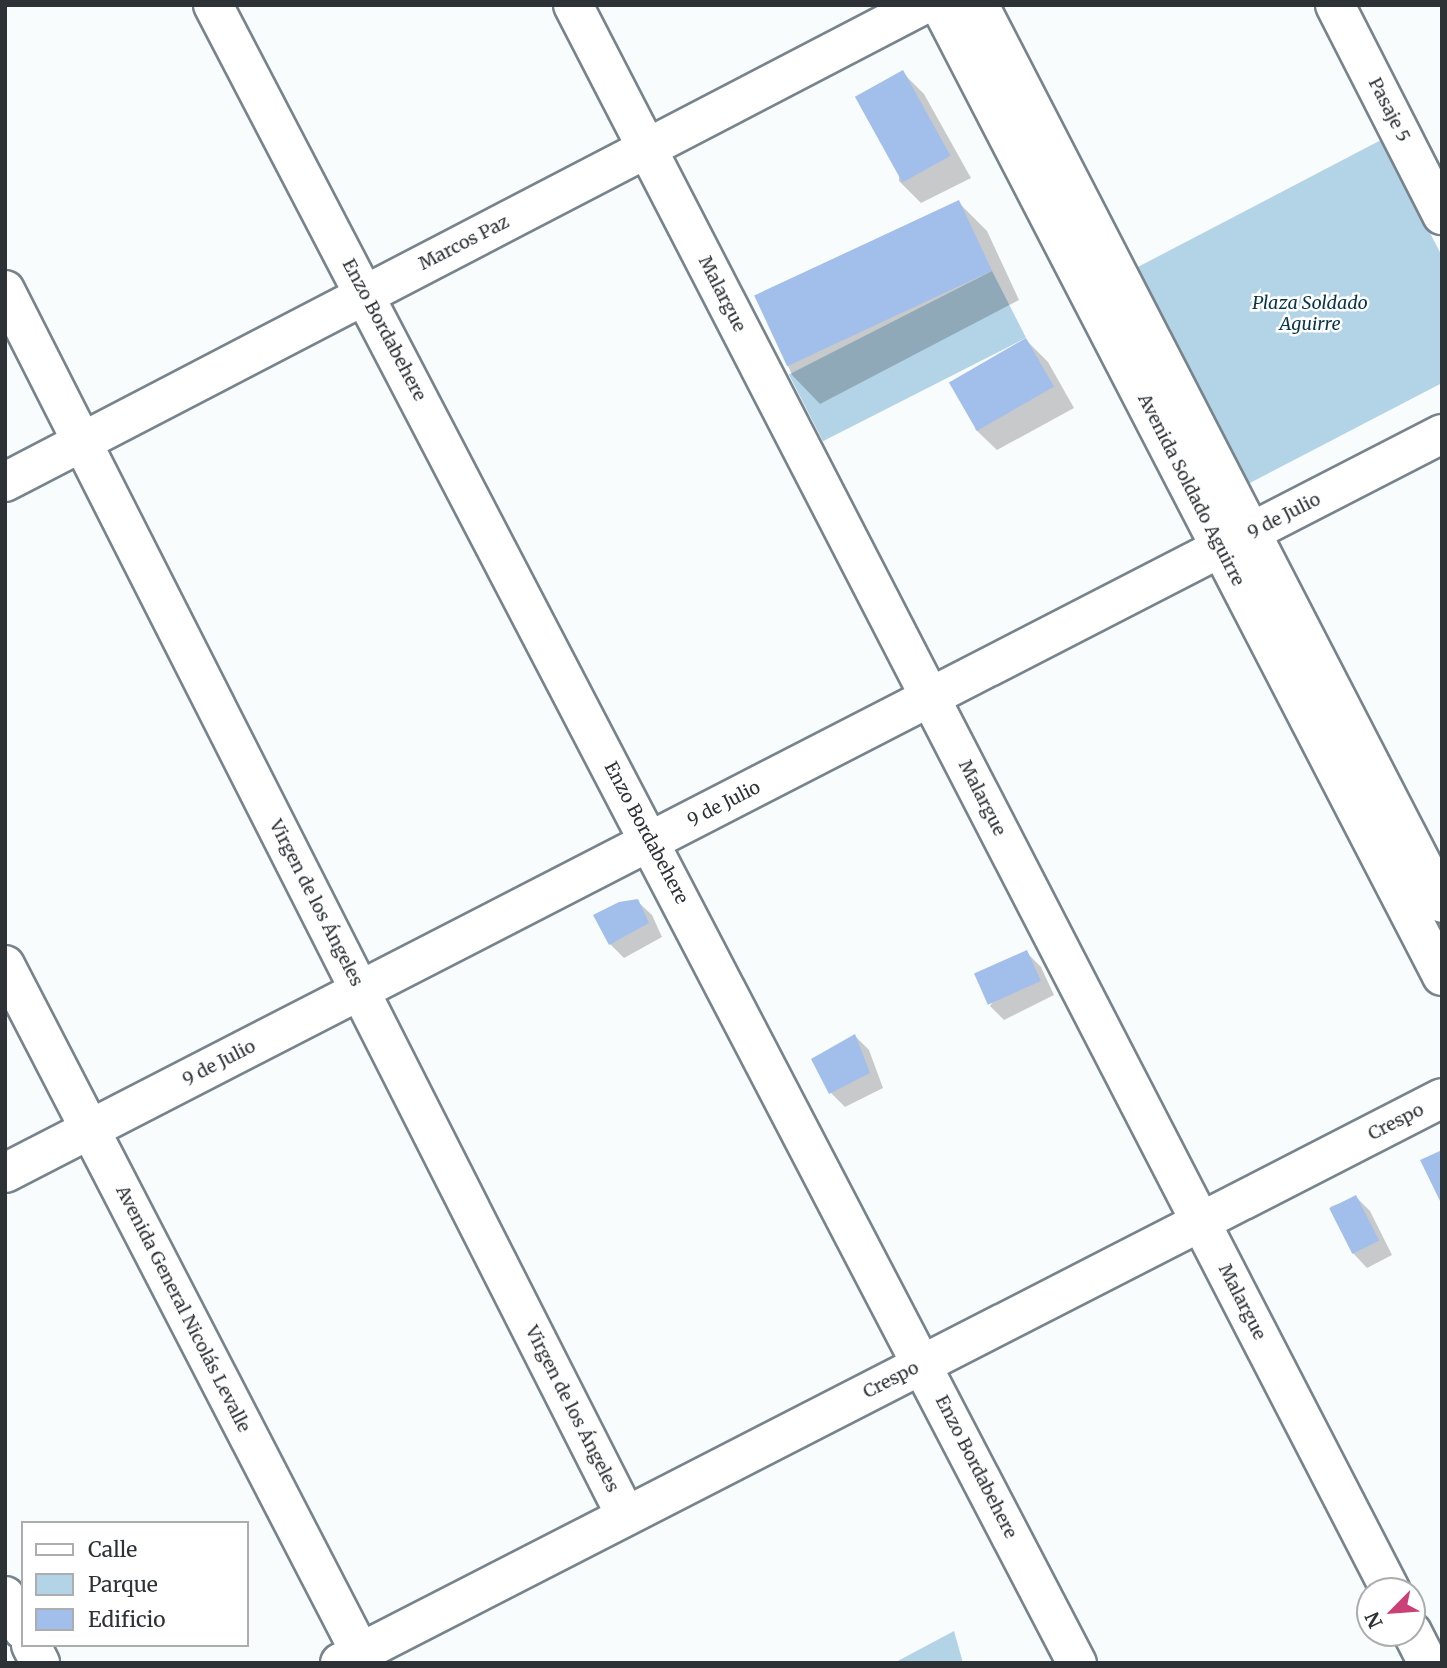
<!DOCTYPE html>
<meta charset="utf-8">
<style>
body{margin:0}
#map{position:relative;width:1447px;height:1668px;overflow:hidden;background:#f9fcfd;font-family:Merriweather,serif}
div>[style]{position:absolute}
.green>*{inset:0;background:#b3d4e7;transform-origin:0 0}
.shadow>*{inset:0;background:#0003}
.building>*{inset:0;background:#a2bfeb;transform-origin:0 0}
.roads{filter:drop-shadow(2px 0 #78848c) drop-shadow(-2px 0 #78848c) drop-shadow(0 2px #78848c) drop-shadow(0 -2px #78848c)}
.minor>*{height:38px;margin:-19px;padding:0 19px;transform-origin:19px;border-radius:19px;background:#fff}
.major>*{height:38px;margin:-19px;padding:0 19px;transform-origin:19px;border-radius:19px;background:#fff}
span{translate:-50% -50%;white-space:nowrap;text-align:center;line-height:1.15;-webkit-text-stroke:5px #fff;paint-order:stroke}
.street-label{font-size:18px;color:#2c3235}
.park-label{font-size:18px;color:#07364b;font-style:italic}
.frame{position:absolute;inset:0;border:7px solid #2c3235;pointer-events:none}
.legend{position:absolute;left:21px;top:1521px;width:228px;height:126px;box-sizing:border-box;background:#fff;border:2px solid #abadae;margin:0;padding:9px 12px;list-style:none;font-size:21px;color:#2c3235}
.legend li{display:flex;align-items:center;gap:14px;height:35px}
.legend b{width:35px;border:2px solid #abadae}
.north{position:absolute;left:1356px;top:1577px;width:70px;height:70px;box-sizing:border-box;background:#fff;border:2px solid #abadae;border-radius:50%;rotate:245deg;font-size:19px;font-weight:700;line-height:28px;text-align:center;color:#2c3235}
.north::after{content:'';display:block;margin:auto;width:24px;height:32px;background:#cb4177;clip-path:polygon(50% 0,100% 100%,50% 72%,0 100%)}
</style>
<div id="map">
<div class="green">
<i style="clip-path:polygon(1381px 140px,1442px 256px,1442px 383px,1246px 485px,1134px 269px)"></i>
<i style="left:992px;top:271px;width:75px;height:228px;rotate:63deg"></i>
<i style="clip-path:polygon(954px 1631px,963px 1663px,894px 1663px)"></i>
</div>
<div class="shadow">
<i style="clip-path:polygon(902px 72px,924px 94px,971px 178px,921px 203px,899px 181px)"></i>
<i style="clip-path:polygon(958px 202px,987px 231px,1019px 300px,820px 404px,792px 375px,763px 309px)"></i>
<i style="clip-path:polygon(1026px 340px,1048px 362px,1074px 408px,997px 450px,975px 429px)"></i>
<i style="clip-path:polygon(637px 901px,652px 915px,662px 937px,624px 958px,610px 944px)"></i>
<i style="clip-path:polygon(1027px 953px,1041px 967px,1054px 995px,1004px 1020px,990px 1006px)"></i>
<i style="clip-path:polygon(855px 1036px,869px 1050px,883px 1088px,845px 1107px,831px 1093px)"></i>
<i style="clip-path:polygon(1356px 1197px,1370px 1211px,1392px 1255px,1367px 1268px,1353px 1253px,1330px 1207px)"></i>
</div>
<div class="building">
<i style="left:903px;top:70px;width:98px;height:55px;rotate:61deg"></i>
<i style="left:959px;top:200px;width:78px;height:226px;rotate:65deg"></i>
<i style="left:1026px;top:338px;width:56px;height:89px;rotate:60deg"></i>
<i style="clip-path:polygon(638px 899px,649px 923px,609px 945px,593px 915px,619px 902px)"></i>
<i style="left:1027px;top:950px;width:34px;height:58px;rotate:66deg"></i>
<i style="clip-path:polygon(855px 1034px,870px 1073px,829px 1094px,811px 1059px)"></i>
<i style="clip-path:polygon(1442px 1150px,1442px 1205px,1420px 1160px)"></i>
<i style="left:1356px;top:1195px;width:51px;height:30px;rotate:63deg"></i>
</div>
<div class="roads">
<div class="minor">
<i style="left:213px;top:5px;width:1870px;rotate:62.48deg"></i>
<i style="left:573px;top:5px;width:1785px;rotate:62.72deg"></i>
<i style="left:1335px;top:5px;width:236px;rotate:63deg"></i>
<i style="left:5px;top:290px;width:1374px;rotate:63.14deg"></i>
<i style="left:5px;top:482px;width:1035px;rotate:-27.46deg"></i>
<i style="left:5px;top:965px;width:773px;rotate:62.67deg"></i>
<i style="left:5px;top:1173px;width:1616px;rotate:-27.22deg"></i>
<i style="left:5px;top:1596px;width:38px;rotate:62deg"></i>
<i style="left:1412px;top:1632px;width:35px;rotate:63deg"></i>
<i style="left:31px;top:1645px;width:20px;rotate:63deg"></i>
<i style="left:340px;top:1663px;width:1238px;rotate:-27.14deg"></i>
</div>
<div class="major">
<i style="left:940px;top:5px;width:1093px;rotate:62.66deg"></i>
<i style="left:979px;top:5px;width:1010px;rotate:62.72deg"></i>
</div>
</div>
<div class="street-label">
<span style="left:1389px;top:110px;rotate:63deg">Pasaje 5</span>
<span style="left:464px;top:243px;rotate:-27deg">Marcos Paz</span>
<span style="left:722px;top:294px;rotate:63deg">Malargue</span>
<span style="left:384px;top:330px;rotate:62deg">Enzo Bordabehere</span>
<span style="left:1191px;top:490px;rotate:63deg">Avenida Soldado Aguirre</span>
<span style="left:1284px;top:516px;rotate:-27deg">9 de Julio</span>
<span style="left:982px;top:798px;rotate:63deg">Malargue</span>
<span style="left:724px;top:804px;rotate:-27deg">9 de Julio</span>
<span style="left:646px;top:833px;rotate:62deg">Enzo Bordabehere</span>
<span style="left:316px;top:903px;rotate:63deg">Virgen de los Ángeles</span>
<span style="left:219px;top:1063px;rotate:-27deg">9 de Julio</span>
<span style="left:1396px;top:1122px;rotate:-27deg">Crespo</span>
<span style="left:1242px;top:1302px;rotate:63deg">Malargue</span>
<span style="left:183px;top:1309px;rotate:63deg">Avenida General Nicolás Levalle</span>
<span style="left:891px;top:1380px;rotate:-27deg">Crespo</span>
<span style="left:572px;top:1409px;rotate:63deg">Virgen de los Ángeles</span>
<span style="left:976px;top:1467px;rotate:63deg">Enzo Bordabehere</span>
</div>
<div class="park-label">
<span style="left:1310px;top:314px">Plaza Soldado<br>Aguirre</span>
</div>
<div class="frame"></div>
<ul class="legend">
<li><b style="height:9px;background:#fff"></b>Calle</li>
<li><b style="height:19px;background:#b3d4e7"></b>Parque</li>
<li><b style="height:19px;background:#a2bfeb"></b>Edificio</li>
</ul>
<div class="north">N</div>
</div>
